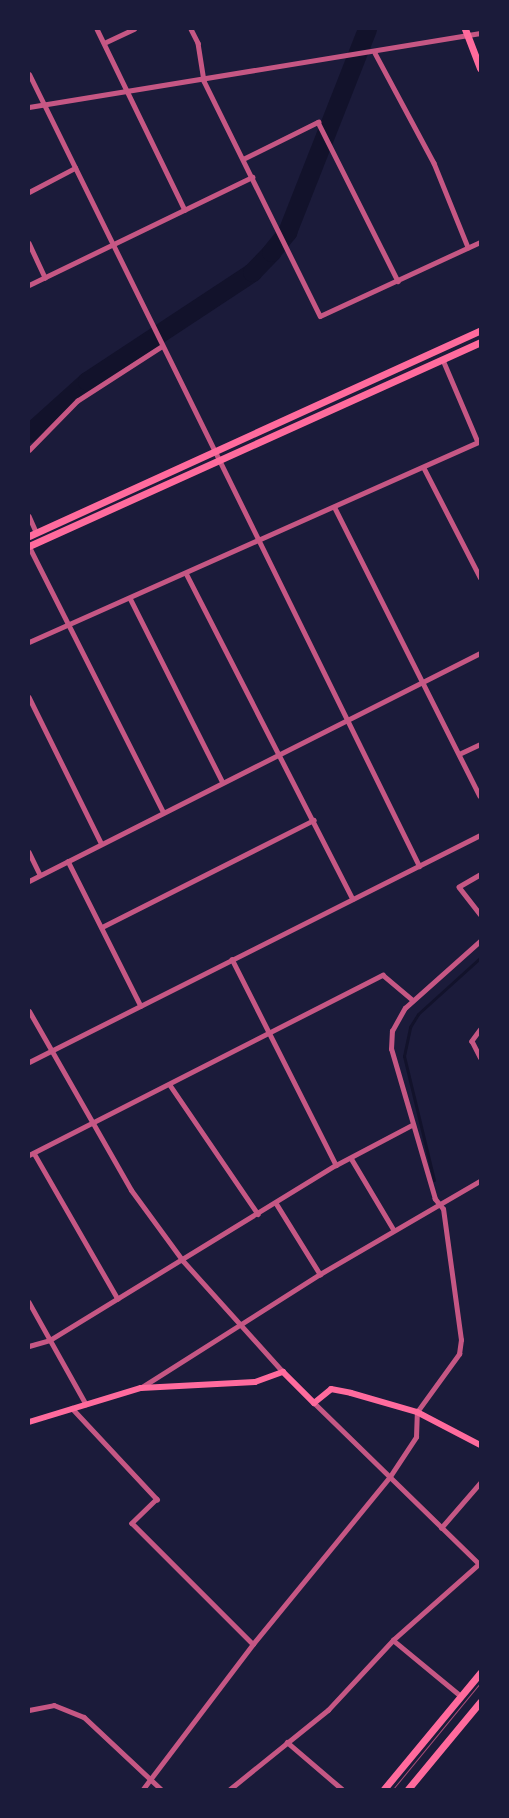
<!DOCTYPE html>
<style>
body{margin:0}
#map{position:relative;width:509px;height:1818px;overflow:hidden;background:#1b1b3a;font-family:"Alegreya Sans",sans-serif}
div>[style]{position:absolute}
.stream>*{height:3px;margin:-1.5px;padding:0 1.5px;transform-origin:1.5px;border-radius:1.5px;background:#12122b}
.river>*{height:19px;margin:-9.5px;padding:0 9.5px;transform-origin:9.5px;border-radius:9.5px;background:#12122b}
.minor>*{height:4.5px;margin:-2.25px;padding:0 2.25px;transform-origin:2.25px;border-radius:2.25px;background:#c65784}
.tertiary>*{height:5px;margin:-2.5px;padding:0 2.5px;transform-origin:2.5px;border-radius:2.5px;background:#c65784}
.secondary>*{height:6px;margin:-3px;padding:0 3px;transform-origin:3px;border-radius:3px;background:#ff6b9d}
.primary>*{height:7px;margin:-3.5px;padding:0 3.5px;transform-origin:3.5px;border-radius:3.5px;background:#ff6b9d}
.trunk>*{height:7px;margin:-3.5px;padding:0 3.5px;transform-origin:3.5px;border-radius:3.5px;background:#ff6b9d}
.tram>*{height:1px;margin:-0.5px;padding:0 0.5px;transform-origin:0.5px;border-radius:0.5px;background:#a44b75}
span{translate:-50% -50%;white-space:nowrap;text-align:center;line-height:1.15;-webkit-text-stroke:5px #1b1b3a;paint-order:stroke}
.frame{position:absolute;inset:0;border:30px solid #1b1b3a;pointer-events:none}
</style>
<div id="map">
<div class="stream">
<i style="left:434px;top:1180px;width:128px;rotate:-103.6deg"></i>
<i style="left:404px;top:1056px;width:30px;rotate:-78deg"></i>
<i style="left:410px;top:1027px;width:15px;rotate:-58deg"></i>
<i style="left:418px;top:1014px;width:84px;rotate:-42.1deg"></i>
</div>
<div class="river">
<i style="left:29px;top:433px;width:78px;rotate:-41.9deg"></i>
<i style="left:87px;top:381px;width:198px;rotate:-33.4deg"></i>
<i style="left:252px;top:272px;width:28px;rotate:-46deg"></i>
<i style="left:271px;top:252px;width:26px;rotate:-51deg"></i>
<i style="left:287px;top:232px;width:218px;rotate:-68.5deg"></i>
</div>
<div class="minor">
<i style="left:97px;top:29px;width:201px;rotate:64.1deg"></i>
<i style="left:191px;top:29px;width:16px;rotate:63deg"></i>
<i style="left:198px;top:43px;width:38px;rotate:81deg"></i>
<i style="left:204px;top:81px;width:262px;rotate:63.7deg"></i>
<i style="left:320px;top:316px;width:176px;rotate:-24.8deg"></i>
<i style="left:104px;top:43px;width:33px;rotate:-25deg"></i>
<i style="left:375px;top:53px;width:125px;rotate:61.8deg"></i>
<i style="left:434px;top:163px;width:91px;rotate:68deg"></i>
<i style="left:29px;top:107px;width:457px;rotate:-9.3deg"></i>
<i style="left:243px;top:159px;width:84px;rotate:-26.3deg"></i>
<i style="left:318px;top:122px;width:178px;rotate:63.3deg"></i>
<i style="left:29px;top:192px;width:52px;rotate:-27.6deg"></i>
<i style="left:29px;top:243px;width:38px;rotate:65deg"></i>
<i style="left:29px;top:285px;width:248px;rotate:-25.8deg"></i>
<i style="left:443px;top:360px;width:89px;rotate:66.9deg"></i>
<i style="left:29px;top:450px;width:69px;rotate:-45.6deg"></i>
<i style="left:77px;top:401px;width:101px;rotate:-32.9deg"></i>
<i style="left:424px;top:468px;width:123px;rotate:62.8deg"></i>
<i style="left:335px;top:508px;width:322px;rotate:63.3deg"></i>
<i style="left:29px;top:516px;width:17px;rotate:66deg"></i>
<i style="left:29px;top:546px;width:297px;rotate:63.2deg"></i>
<i style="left:186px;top:573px;width:366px;rotate:62.9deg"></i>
<i style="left:130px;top:598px;width:205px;rotate:63.3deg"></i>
<i style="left:29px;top:642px;width:494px;rotate:-24deg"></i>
<i style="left:29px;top:697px;width:163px;rotate:63.7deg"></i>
<i style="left:459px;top:754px;width:23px;rotate:-25deg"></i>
<i style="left:29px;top:852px;width:25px;rotate:64deg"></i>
<i style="left:68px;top:861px;width:162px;rotate:63.3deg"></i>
<i style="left:480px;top:875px;width:24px;rotate:150deg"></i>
<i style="left:459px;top:887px;width:34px;rotate:52deg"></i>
<i style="left:29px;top:881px;width:505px;rotate:-26.82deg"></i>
<i style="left:102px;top:927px;width:237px;rotate:-26.8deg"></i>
<i style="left:232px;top:959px;width:231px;rotate:63.2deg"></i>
<i style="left:480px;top:1030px;width:14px;rotate:126deg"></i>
<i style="left:472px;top:1041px;width:18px;rotate:63deg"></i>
<i style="left:170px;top:1085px;width:156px;rotate:55.7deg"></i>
<i style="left:34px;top:1153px;width:168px;rotate:60.1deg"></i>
<i style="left:29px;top:1155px;width:397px;rotate:-27deg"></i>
<i style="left:383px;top:975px;width:39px;rotate:40deg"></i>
<i style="left:351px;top:1158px;width:84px;rotate:59.2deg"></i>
<i style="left:276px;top:1203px;width:84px;rotate:58.2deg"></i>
<i style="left:29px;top:1302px;width:117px;rotate:60.8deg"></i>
<i style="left:29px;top:1346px;width:22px;rotate:-16deg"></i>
<i style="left:50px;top:1340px;width:335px;rotate:-31.5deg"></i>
<i style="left:336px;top:1165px;width:86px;rotate:-27.8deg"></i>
<i style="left:142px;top:1387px;width:211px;rotate:-32.4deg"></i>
<i style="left:320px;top:1274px;width:185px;rotate:-30.2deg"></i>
<i style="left:72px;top:1408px;width:125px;rotate:47deg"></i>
<i style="left:157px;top:1499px;width:35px;rotate:136deg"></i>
<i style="left:132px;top:1523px;width:171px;rotate:45deg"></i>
<i style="left:441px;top:1528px;width:60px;rotate:-49.1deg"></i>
<i style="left:393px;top:1640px;width:88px;rotate:39.5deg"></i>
<i style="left:29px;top:1710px;width:25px;rotate:-11deg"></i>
<i style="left:54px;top:1705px;width:32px;rotate:22deg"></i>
<i style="left:84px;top:1717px;width:105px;rotate:43.1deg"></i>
<i style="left:287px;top:1742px;width:72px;rotate:40.5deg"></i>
<i style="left:143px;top:1789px;width:182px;rotate:-52.8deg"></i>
<i style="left:253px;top:1644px;width:215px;rotate:-50.7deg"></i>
<i style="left:389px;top:1478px;width:49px;rotate:-56.6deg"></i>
<i style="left:416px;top:1437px;width:25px;rotate:-88deg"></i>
<i style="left:417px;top:1412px;width:72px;rotate:-54.1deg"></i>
<i style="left:459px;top:1354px;width:14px;rotate:-82deg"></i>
<i style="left:461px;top:1340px;width:132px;rotate:-97.8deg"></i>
<i style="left:443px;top:1209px;width:13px;rotate:-129deg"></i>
<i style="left:435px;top:1199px;width:156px;rotate:-106.3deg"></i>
<i style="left:391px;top:1049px;width:18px;rotate:-87deg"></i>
<i style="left:392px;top:1031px;width:26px;rotate:-61deg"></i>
<i style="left:405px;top:1008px;width:101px;rotate:-41.8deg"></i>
<i style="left:230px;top:1789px;width:126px;rotate:-38.9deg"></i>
<i style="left:328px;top:1710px;width:96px;rotate:-47.1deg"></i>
<i style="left:393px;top:1640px;width:116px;rotate:-41.5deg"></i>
</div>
<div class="tertiary">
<i style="left:29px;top:74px;width:883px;rotate:63.78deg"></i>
<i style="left:29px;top:1011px;width:206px;rotate:60.3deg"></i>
<i style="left:131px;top:1190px;width:88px;rotate:53.8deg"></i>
<i style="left:183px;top:1261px;width:149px;rotate:48deg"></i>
<i style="left:29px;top:1062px;width:505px;rotate:-26.72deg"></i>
<i style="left:314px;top:1403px;width:232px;rotate:44.3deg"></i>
</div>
<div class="secondary">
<i style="left:29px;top:1422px;width:117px;rotate:-16.9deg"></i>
<i style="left:141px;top:1388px;width:114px;rotate:-3deg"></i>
<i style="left:255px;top:1382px;width:30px;rotate:-20deg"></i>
<i style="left:283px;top:1372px;width:44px;rotate:45deg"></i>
<i style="left:314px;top:1403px;width:22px;rotate:-39deg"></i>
<i style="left:331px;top:1389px;width:20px;rotate:11deg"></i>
<i style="left:351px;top:1393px;width:69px;rotate:16.1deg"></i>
<i style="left:417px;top:1412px;width:71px;rotate:27.6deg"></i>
</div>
<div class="primary">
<i style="left:465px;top:29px;width:42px;rotate:69deg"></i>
<i style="left:384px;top:1789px;width:151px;rotate:-50.4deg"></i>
<i style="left:408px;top:1789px;width:113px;rotate:-50.4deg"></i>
</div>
<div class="trunk">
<i style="left:29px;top:536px;width:496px;rotate:-24.5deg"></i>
<i style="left:29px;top:546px;width:495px;rotate:-24.3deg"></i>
</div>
<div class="tram">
<i style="left:393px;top:1789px;width:137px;rotate:-50.6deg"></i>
</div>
<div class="frame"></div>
</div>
